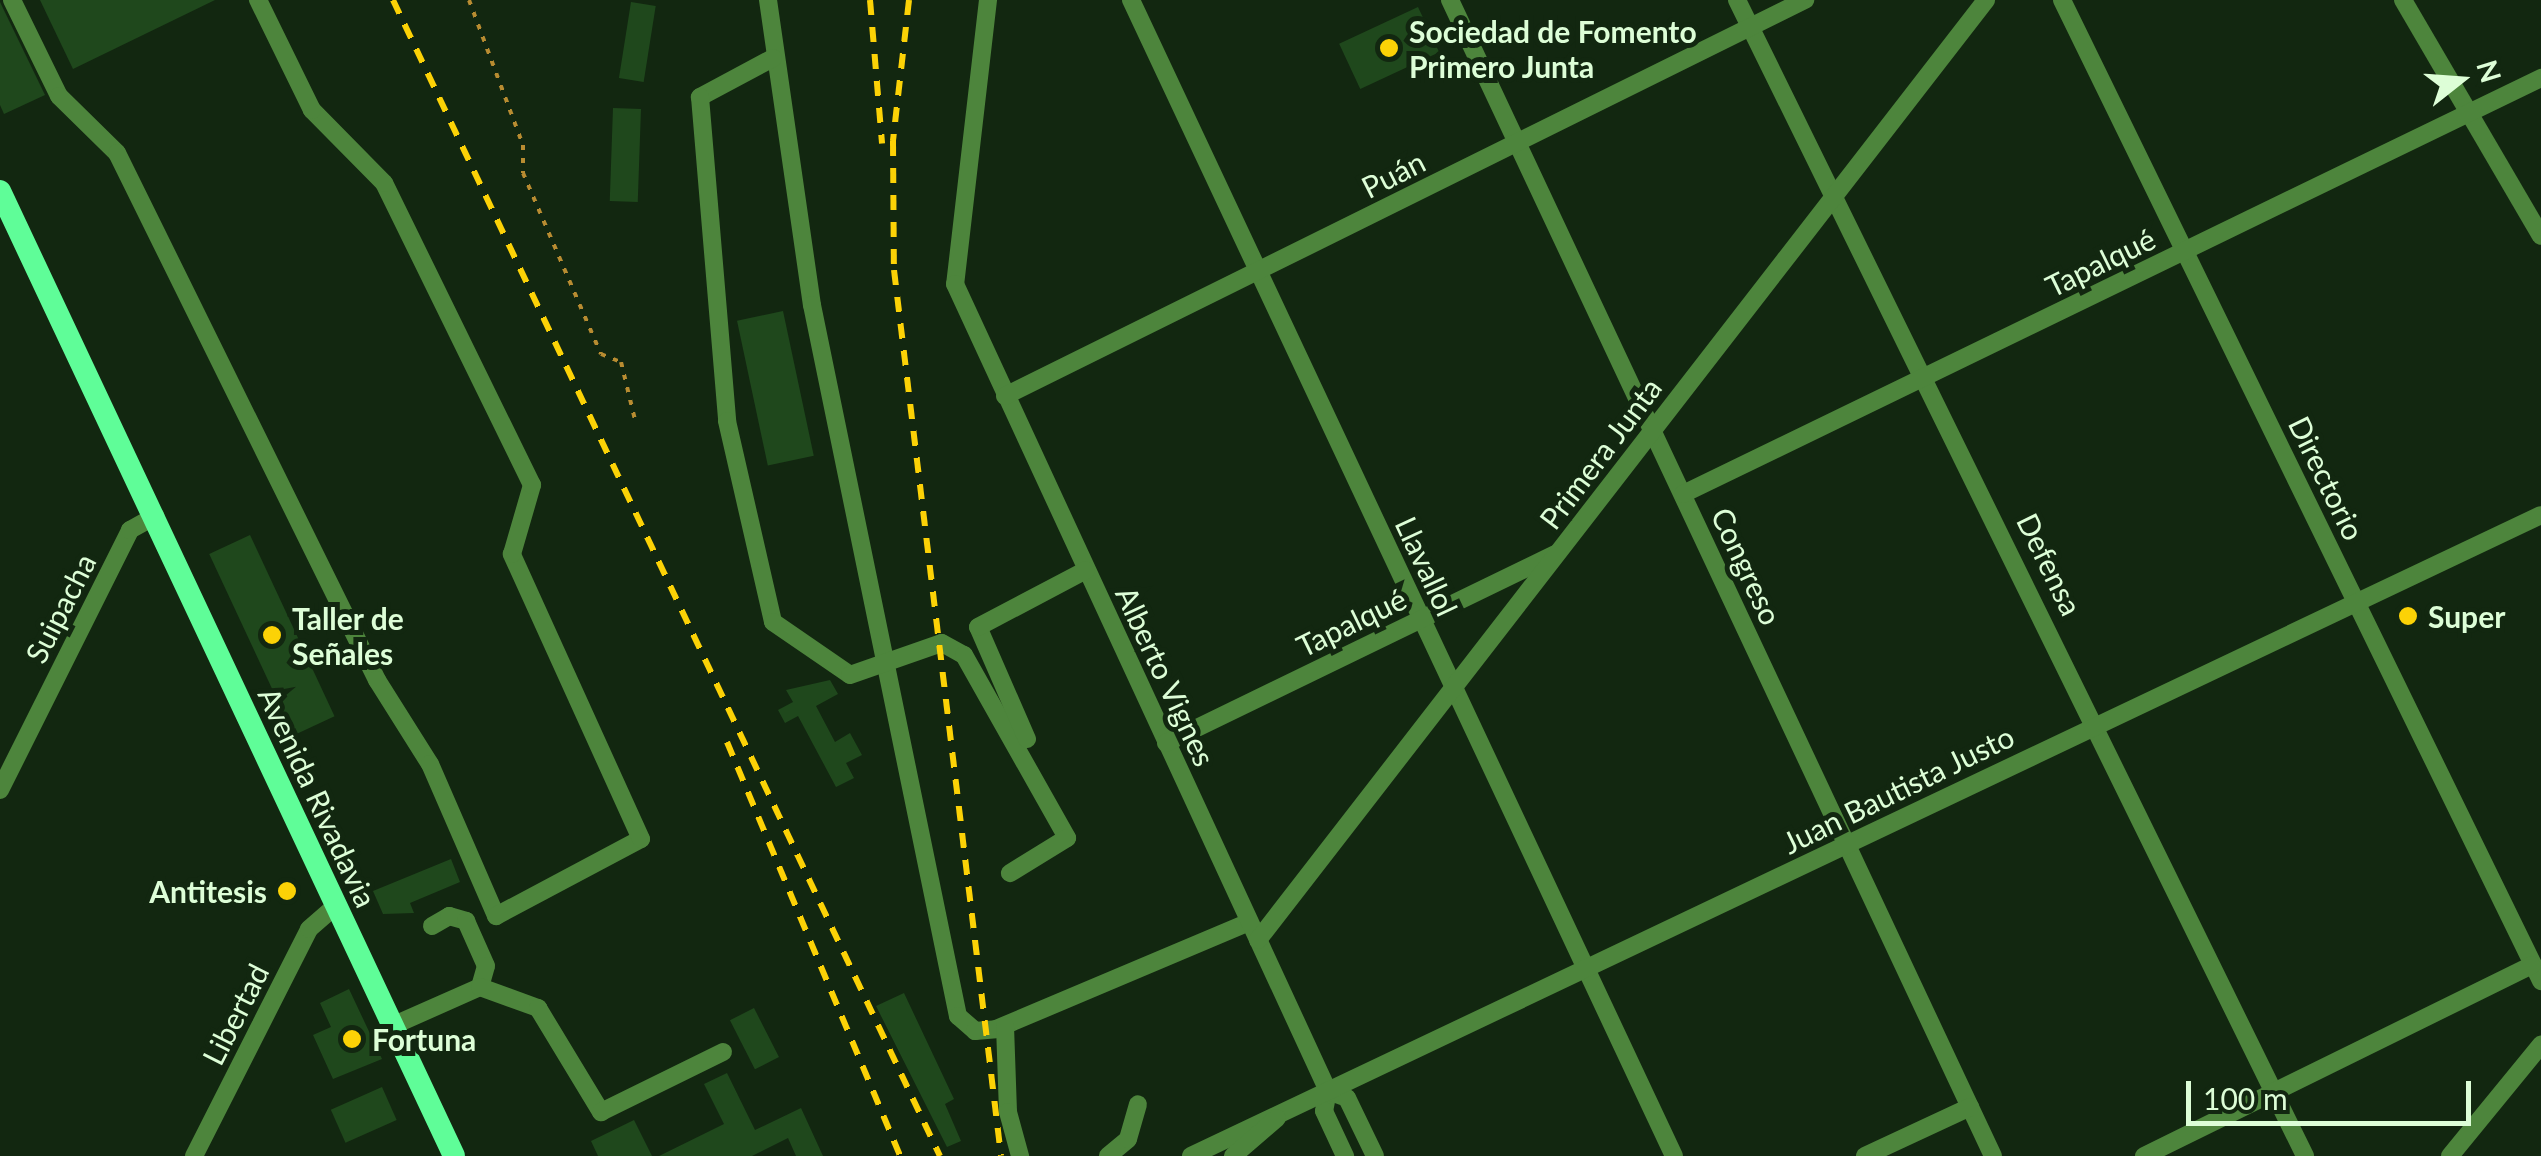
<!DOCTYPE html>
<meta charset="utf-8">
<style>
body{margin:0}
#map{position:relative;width:2541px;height:1156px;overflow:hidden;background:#122710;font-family:Lato,sans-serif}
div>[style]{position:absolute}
.building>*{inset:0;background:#1f481c;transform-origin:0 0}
.path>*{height:4px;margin-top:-2px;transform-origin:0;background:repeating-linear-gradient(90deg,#b88c31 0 5px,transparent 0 13px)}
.minor>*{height:18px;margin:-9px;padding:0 9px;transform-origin:9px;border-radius:9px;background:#4d853c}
.major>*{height:22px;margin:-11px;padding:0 11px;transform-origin:11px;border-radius:11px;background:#5ffd98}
.rail>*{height:6px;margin-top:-3px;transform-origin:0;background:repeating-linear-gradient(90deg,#fcd206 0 15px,transparent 0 27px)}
.dots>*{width:28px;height:28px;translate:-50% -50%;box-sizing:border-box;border:5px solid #122710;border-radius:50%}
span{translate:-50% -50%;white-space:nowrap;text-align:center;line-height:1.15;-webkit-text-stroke:10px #122710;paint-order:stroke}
.poi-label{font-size:30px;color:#ddfed7;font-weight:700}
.left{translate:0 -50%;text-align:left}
.right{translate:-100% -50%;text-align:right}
.street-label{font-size:30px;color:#ddfed7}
.north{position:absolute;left:2411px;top:30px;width:100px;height:100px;-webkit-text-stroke:8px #122710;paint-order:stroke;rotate:73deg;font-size:28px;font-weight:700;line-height:40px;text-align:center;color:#ddfed7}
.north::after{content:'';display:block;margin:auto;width:35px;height:45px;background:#ddfed7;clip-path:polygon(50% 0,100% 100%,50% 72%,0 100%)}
.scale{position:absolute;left:2186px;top:1081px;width:285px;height:45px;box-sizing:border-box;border:5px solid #ddfed7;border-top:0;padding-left:12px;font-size:30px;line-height:35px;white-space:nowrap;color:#ddfed7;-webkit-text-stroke:8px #122710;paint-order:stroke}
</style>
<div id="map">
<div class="building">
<i style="clip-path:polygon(40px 0,215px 0,73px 69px)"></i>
<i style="clip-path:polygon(0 2px,45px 95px,4px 114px,0 105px)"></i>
<i style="left:631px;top:2px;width:25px;height:77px;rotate:9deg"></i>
<i style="left:1418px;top:7px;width:50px;height:87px;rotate:65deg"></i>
<i style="left:613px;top:108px;width:28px;height:93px;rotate:2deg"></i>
<i style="left:783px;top:311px;width:148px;height:47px;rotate:78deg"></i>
<i style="left:250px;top:535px;width:200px;height:45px;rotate:65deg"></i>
<i style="clip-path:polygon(830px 680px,838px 694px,816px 706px,835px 742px,850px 733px,862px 755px,846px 763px,854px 778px,836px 787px,798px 716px,785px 723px,778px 710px,793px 702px,786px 690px)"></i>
<i style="clip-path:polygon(451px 859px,460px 882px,410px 903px,414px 913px,383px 914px,373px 891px)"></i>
<i style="clip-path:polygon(349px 989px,382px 1059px,333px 1079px,313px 1035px,331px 1027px,320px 1003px)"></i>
<i style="clip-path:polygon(904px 993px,954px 1099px,945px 1104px,961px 1141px,947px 1147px,876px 1006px)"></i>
<i style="left:754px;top:1008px;width:55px;height:27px;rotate:63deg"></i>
<i style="clip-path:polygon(727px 1073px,755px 1130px,801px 1108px,823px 1156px,796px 1156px,788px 1138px,752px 1156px,659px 1156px,724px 1124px,704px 1084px)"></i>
<i style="left:382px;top:1087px;width:36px;height:56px;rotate:66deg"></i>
<i style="clip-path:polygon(634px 1120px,652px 1156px,598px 1156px,591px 1141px)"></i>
</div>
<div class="path">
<i style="left:469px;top:0;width:155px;rotate:69.6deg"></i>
<i style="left:523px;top:145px;width:28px;rotate:90deg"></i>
<i style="left:523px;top:173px;width:197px;rotate:66.7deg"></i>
<i style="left:601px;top:354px;width:22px;rotate:22deg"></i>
<i style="left:621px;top:362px;width:64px;rotate:76.4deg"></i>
</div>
<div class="minor">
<i style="left:12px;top:0;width:107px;rotate:63.9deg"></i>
<i style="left:59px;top:96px;width:81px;rotate:44.5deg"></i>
<i style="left:117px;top:153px;width:588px;rotate:63.74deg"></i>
<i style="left:377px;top:680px;width:99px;rotate:57.8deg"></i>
<i style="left:430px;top:764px;width:166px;rotate:66.5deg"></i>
<i style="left:496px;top:916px;width:164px;rotate:-28deg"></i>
<i style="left:641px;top:839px;width:313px;rotate:-114.4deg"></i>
<i style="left:512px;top:554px;width:72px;rotate:-73.8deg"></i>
<i style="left:532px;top:485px;width:336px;rotate:-116.1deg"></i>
<i style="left:384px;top:183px;width:103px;rotate:-134.6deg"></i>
<i style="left:312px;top:110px;width:123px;rotate:-116.1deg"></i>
<i style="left:768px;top:0;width:308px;rotate:81.8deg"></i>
<i style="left:812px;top:305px;width:726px;rotate:78.4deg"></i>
<i style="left:958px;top:1016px;width:23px;rotate:41deg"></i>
<i style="left:975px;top:1031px;width:21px;rotate:-5deg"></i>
<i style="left:996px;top:1029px;width:275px;rotate:-22.9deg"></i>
<i style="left:988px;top:0;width:286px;rotate:96.6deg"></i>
<i style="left:955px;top:284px;width:889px;rotate:65.19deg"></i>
<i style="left:1328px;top:1091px;width:20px;rotate:101deg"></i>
<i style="left:1324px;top:1111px;width:50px;rotate:65deg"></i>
<i style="left:1131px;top:0;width:1277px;rotate:64.84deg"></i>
<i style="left:1450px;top:0;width:1277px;rotate:64.84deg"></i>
<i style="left:1737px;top:0;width:1288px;rotate:63.83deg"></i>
<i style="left:2062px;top:0;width:1092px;rotate:63.97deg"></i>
<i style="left:2403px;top:0;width:273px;rotate:59.7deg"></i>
<i style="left:773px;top:58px;width:83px;rotate:151.9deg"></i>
<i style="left:700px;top:97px;width:325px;rotate:85.2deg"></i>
<i style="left:727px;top:421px;width:206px;rotate:77.1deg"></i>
<i style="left:773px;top:622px;width:93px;rotate:34.5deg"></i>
<i style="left:850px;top:675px;width:97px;rotate:-19.2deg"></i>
<i style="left:942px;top:643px;width:25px;rotate:29deg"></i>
<i style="left:964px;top:655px;width:210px;rotate:60.6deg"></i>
<i style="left:1067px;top:838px;width:67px;rotate:148.4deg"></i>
<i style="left:1005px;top:396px;width:893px;rotate:-26.34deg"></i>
<i style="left:1683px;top:494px;width:954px;rotate:-25.87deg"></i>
<i style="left:1027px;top:739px;width:122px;rotate:-113.6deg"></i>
<i style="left:978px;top:627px;width:122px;rotate:-27.8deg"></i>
<i style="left:1166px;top:743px;width:432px;rotate:-25.9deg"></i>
<i style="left:0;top:790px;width:291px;rotate:-63.4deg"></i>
<i style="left:130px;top:530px;width:29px;rotate:-29deg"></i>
<i style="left:432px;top:926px;width:20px;rotate:-30deg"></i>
<i style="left:449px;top:916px;width:18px;rotate:16deg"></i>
<i style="left:466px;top:921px;width:49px;rotate:66deg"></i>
<i style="left:486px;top:966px;width:22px;rotate:106deg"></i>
<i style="left:1258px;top:940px;width:1189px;rotate:-52.24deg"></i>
<i style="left:392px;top:1026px;width:96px;rotate:-23.9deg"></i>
<i style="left:480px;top:987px;width:62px;rotate:19.9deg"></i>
<i style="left:538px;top:1008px;width:122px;rotate:58.8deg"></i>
<i style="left:601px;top:1112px;width:136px;rotate:-26.2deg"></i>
<i style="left:1005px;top:1026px;width:86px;rotate:88deg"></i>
<i style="left:1008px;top:1112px;width:46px;rotate:74.7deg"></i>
<i style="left:1328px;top:1091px;width:20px;rotate:20deg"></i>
<i style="left:1347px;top:1098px;width:64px;rotate:64.2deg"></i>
<i style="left:194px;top:1156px;width:254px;rotate:-63.1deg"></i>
<i style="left:309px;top:929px;width:35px;rotate:-41deg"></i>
<i style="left:1108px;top:1156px;width:26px;rotate:-40deg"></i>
<i style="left:1128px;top:1139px;width:36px;rotate:-74deg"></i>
<i style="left:1191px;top:1156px;width:1494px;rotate:-25.4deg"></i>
<i style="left:1233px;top:1156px;width:58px;rotate:-40.8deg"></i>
<i style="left:1865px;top:1156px;width:116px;rotate:-25deg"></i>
<i style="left:2144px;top:1156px;width:432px;rotate:-26.2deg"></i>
<i style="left:2450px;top:1156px;width:144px;rotate:-50.7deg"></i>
</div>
<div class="major">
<i style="left:0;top:191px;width:1066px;rotate:64.8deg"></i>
</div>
<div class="rail">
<i style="left:393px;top:0;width:1279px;rotate:64.68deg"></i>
<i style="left:870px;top:0;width:144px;rotate:85.2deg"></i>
<i style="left:909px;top:0;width:142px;rotate:96.5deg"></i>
<i style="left:893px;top:141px;width:129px;rotate:89.6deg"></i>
<i style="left:894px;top:270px;width:892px;rotate:83.11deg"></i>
<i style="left:727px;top:742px;width:449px;rotate:67.3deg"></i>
</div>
<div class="dots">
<i style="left:1389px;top:48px;background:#fcd206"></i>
<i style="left:2408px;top:616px;background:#fcd206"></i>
<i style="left:272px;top:635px;background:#fcd206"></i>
<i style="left:287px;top:891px;background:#fcd206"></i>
<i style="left:352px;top:1039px;background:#fcd206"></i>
</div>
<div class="poi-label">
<span class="left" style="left:1409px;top:48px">Sociedad de Fomento<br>Primero Junta</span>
<span class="left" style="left:2428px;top:616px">Super</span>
<span class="left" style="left:292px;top:635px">Taller de<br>Señales</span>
<span class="right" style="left:267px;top:891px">Antitesis</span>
<span class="left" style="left:372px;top:1039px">Fortuna</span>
</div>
<div class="street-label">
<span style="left:1393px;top:174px;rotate:-27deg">Puán</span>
<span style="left:2100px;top:262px;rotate:-26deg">Tapalqué</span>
<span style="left:1600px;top:453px;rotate:-53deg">Primera Junta</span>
<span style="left:2327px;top:478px;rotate:64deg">Directorio</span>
<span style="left:2050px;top:564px;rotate:64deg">Defensa</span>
<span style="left:1427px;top:566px;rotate:65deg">Llavallol</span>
<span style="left:1747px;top:566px;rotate:65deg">Congreso</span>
<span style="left:60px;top:608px;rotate:-63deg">Suipacha</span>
<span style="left:1351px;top:622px;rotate:-26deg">Tapalqué</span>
<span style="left:1166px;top:676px;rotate:65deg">Alberto Vignes</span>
<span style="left:1898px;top:789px;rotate:-26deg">Juan Bautista Justo</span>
<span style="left:318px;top:797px;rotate:65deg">Avenida Rivadavia</span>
<span style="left:235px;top:1014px;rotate:-63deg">Libertad</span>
</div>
<div class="north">N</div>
<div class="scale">100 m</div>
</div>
